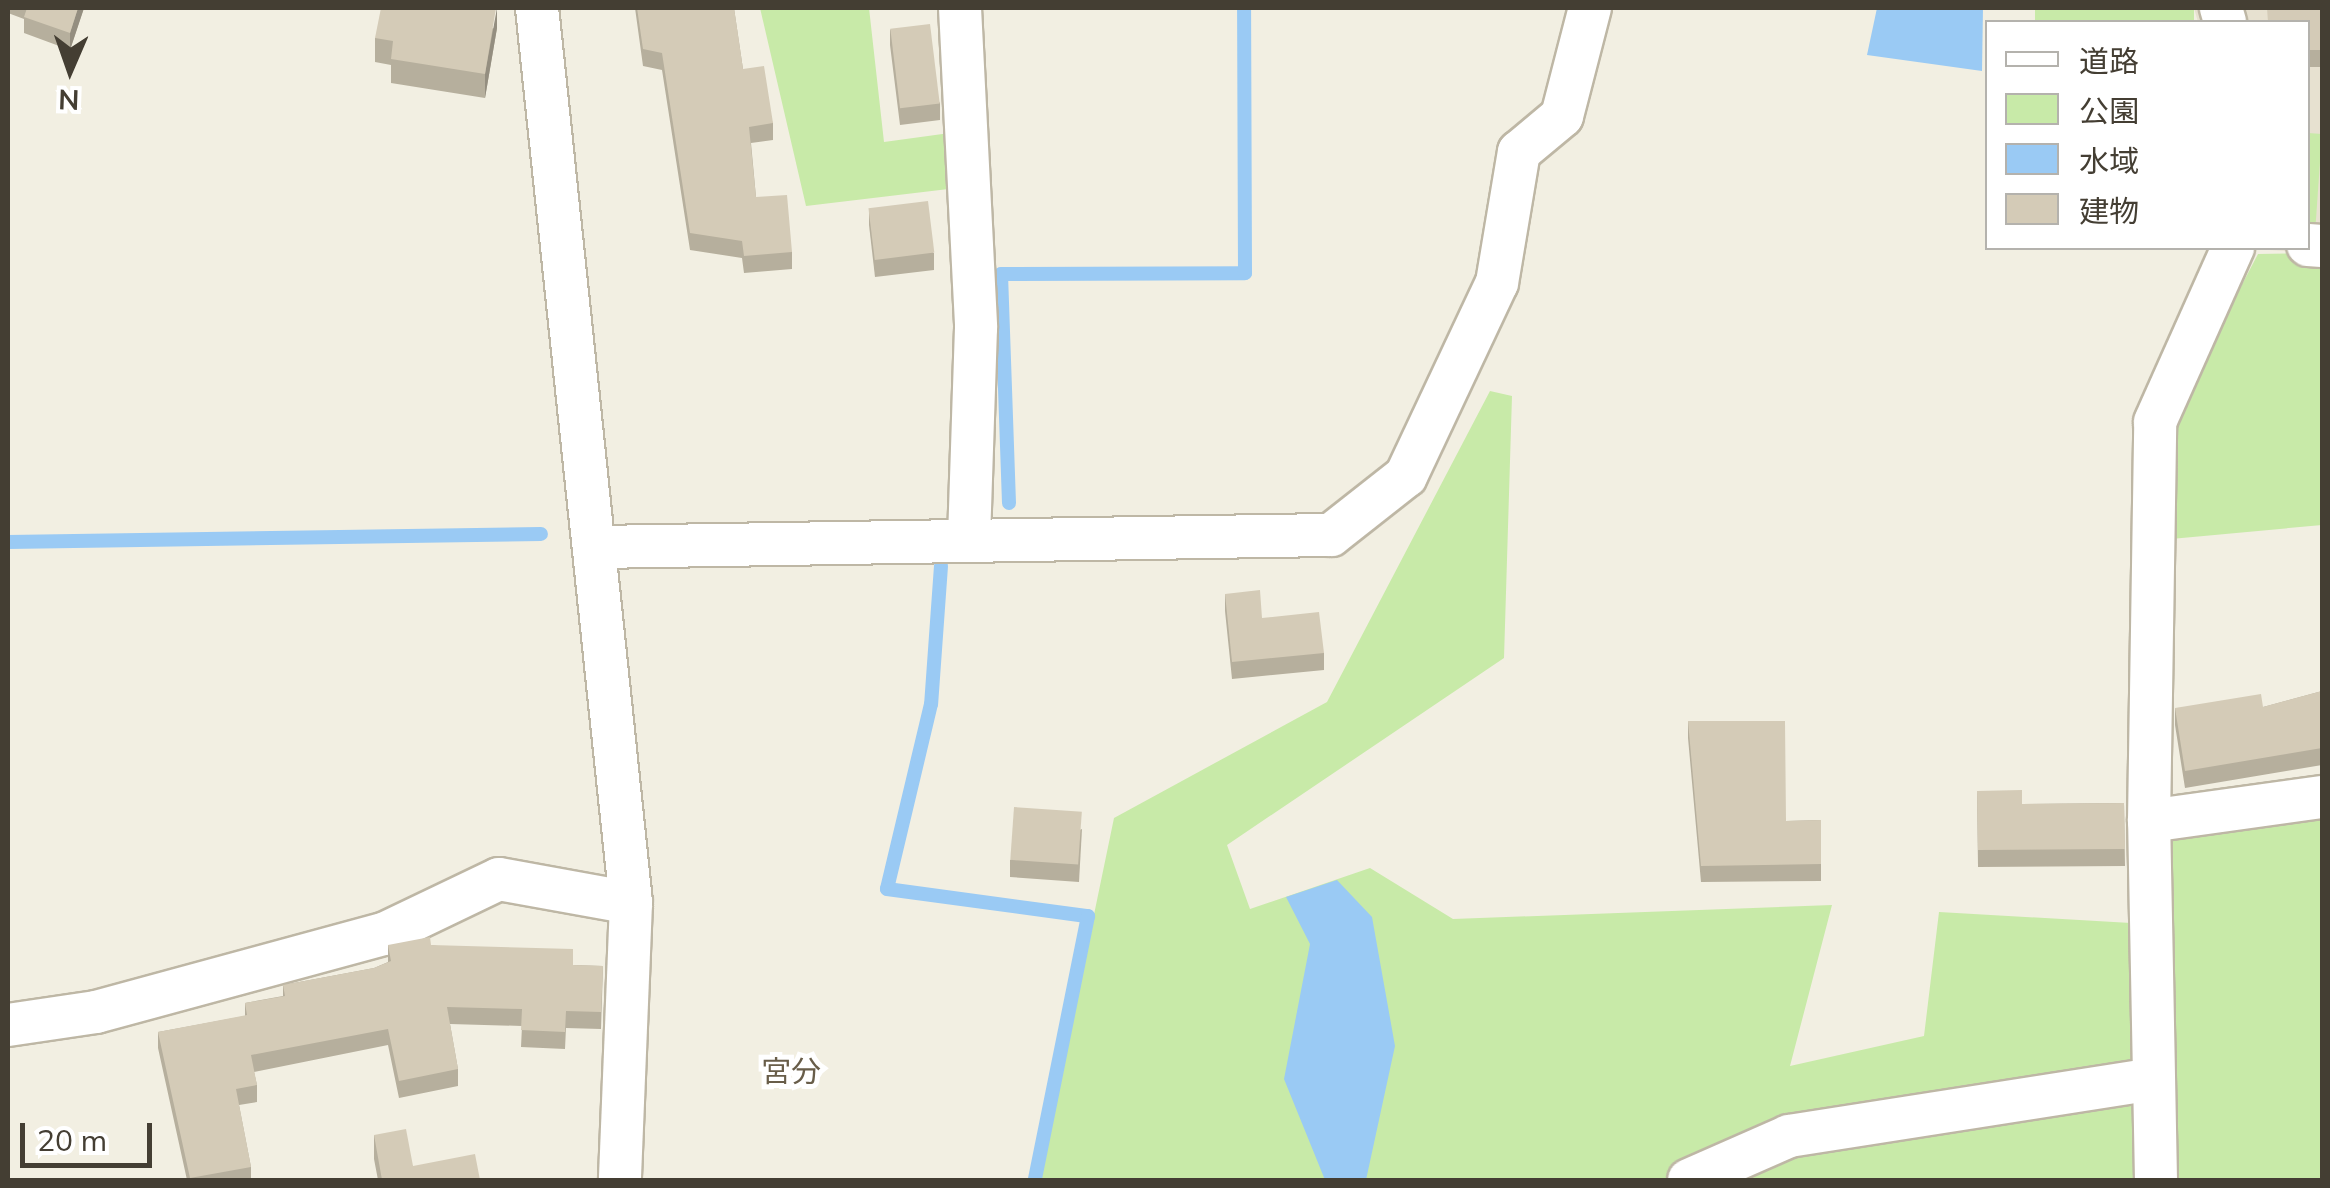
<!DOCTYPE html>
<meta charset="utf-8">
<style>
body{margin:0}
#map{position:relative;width:2330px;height:1188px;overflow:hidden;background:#f2efe2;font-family:Mulish,"Noto Sans JP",sans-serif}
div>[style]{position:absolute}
.residential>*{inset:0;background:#e7e1d0}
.green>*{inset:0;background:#c8eaa8;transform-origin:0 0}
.water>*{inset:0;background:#9acaf4}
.stream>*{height:14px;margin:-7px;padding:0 7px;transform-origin:7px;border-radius:7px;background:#9acaf4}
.roads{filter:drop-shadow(2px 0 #beb7a5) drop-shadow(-2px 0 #beb7a5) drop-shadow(0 2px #beb7a5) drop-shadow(0 -2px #beb7a5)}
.street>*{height:42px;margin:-21px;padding:0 21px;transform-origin:21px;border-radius:21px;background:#fff}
.wall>*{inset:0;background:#b6af9d}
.shaded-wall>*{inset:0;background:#948e80}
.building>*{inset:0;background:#d4cbb7;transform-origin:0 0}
span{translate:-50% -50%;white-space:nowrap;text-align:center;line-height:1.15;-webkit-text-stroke:10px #fff;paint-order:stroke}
.neighbourhood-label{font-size:30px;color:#685d49}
.frame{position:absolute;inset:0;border:10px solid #443e33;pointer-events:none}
.legend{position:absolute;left:1985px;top:20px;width:325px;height:230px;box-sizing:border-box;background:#fff;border:2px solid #b4b2ad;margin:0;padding:12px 18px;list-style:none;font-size:30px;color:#443e33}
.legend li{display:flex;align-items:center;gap:20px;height:50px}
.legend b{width:50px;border:2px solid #b4b2ad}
.north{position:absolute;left:20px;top:20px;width:100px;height:100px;-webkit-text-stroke:8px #fff;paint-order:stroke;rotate:182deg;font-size:28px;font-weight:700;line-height:40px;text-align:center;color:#443e33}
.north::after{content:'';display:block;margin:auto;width:35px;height:45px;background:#443e33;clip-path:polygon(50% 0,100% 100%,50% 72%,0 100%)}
.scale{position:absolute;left:20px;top:1123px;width:132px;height:45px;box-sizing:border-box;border:5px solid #443e33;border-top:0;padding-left:12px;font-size:30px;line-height:35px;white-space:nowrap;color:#443e33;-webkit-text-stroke:8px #fff;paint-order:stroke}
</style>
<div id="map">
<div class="residential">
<i style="clip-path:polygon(2194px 8px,2322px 8px,2322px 253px,2233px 248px,2308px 248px,2308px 22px,2198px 22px)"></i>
</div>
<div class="green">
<i style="clip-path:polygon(760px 8px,869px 8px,884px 142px,979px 129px,982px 185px,806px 206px)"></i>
<i style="left:2035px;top:8px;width:159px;height:15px"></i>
<i style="left:2308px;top:133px;width:14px;height:90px;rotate:4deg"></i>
<i style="clip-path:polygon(2322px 253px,2322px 525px,2171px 539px,2170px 422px,2258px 254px)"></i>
<i style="clip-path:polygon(1490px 391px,1512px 396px,1504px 658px,1227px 845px,1250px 909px,1370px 868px,1453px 919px,1832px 905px,1790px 1066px,1924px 1036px,1939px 912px,2131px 923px,2167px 829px,2322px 810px,2322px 1180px,1039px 1180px,1114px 818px,1327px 702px)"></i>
</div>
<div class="water">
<i style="clip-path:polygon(1877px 8px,1983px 8px,1982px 71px,1867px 55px)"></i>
<i style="clip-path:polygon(1337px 880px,1372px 917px,1395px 1046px,1366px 1180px,1325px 1180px,1284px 1079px,1310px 944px,1286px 897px)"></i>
</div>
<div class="stream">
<i style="left:1009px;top:503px;width:229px;rotate:-92deg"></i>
<i style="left:1001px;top:274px;width:244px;rotate:-0.2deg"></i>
<i style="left:1245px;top:273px;width:265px;rotate:-90.2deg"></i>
<i style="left:8px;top:542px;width:533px;rotate:-0.86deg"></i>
<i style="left:941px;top:566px;width:138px;rotate:94.1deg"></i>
<i style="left:931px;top:704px;width:190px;rotate:103.4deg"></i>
<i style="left:887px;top:889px;width:203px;rotate:7.7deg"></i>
<i style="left:1088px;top:916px;width:269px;rotate:101.4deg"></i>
</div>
<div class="roads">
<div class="street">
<i style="left:537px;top:8px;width:900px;rotate:84deg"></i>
<i style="left:631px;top:903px;width:277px;rotate:92.3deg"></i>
<i style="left:960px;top:8px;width:320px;rotate:87.1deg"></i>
<i style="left:976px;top:328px;width:210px;rotate:91.9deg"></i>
<i style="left:2221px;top:8px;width:15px;rotate:74deg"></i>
<i style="left:2308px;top:245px;width:14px;rotate:4deg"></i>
<i style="left:597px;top:547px;width:734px;rotate:-0.94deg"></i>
<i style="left:1331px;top:535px;width:95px;rotate:-38.2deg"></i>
<i style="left:1406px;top:476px;width:213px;rotate:-64.8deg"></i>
<i style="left:1497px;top:283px;width:133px;rotate:-80.5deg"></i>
<i style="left:1519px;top:152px;width:56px;rotate:-39.9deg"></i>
<i style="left:1562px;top:116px;width:112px;rotate:-75.5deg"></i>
<i style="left:2149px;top:821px;width:175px;rotate:-7.9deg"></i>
<i style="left:8px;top:1025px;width:89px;rotate:-8.4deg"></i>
<i style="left:96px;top:1012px;width:298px;rotate:-15.2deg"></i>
<i style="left:384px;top:934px;width:127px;rotate:-25.6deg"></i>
<i style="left:499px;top:879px;width:134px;rotate:10.3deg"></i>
<i style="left:1689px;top:1180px;width:109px;rotate:-23.7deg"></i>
<i style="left:1789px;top:1136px;width:369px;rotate:-8.9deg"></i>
<i style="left:2156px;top:1180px;width:359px;rotate:-91.1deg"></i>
<i style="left:2149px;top:821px;width:399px;rotate:-89.1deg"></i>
<i style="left:2155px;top:422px;width:191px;rotate:-65.9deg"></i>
</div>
</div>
<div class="wall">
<i style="clip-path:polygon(8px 8px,84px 8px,70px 50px,24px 33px,24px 19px,8px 13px)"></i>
<i style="clip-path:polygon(635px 8px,734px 8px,743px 69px,773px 123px,773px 140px,751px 143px,756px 197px,792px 252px,792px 269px,744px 273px,742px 258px,690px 250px,662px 70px,643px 66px)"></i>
<i style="clip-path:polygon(2322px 8px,2322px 67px,2308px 67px,2308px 22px)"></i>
<i style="clip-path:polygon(497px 28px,485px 98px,391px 83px,391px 65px,375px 62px,375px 38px)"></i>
<i style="clip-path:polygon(890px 29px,940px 103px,940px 120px,900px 125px,890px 45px)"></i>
<i style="clip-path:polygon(869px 209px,934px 253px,934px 270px,875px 277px,869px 225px)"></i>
<i style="clip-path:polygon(1225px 594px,1262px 618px,1324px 653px,1324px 670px,1232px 679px,1225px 611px)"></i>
<i style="clip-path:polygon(2322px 691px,2322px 765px,2185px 788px,2175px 725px,2175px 708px,2263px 707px)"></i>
<i style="clip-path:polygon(1688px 721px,1786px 821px,1821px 820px,1821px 881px,1701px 882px,1688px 738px)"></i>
<i style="clip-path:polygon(1977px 791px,2022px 804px,2124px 803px,2125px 866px,1978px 867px)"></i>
<i style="clip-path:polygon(1082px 829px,1079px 882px,1010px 877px,1010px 860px)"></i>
<i style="clip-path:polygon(388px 945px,431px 945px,573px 965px,603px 966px,601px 1029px,566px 1028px,565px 1049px,521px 1047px,522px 1026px,450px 1024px,458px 1069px,458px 1086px,399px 1098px,388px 1045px,254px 1072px,257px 1085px,257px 1102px,239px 1105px,251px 1167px,251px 1180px,187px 1180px,158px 1048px,158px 1032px,245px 1016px,245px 1003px,283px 996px,283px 985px,374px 968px,388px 962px)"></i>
<i style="clip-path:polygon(374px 1135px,413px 1166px,480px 1180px,378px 1180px,374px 1159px)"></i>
</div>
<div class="shaded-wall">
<i style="clip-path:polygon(78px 8px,84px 8px,70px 50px,70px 33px)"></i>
<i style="clip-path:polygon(497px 8px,497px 28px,485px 98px,485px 74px)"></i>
</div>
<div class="building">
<i style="clip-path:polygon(27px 8px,78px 8px,70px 33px,24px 17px)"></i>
<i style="clip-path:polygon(381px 8px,496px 8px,485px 74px,391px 59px,393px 41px,375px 38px)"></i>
<i style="clip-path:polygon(637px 8px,734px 8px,743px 69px,764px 66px,773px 123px,749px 127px,756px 197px,787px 195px,792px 252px,744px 256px,742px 241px,690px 233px,662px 53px,643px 49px)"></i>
<i style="clip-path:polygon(2267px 8px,2322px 8px,2322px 50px,2308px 50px,2308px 22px,2268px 22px)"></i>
<i style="left:930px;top:24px;width:80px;height:40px;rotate:83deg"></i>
<i style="left:928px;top:201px;width:52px;height:60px;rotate:83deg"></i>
<i style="clip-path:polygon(1260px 590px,1262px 618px,1319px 612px,1324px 653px,1232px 662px,1225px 594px)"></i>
<i style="clip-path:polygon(2322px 691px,2322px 748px,2185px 771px,2175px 708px,2261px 694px,2263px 707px)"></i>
<i style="clip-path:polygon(1688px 721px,1785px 721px,1786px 821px,1821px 820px,1821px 864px,1701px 866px)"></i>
<i style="clip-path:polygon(2022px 790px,2022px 804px,2124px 803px,2125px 849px,1978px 850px,1977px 791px)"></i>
<i style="left:1014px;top:807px;width:68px;height:53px;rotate:4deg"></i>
<i style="clip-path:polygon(430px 937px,431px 945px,573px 949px,573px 965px,603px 966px,601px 1012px,566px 1011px,565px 1032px,521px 1030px,522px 1009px,447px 1007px,458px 1069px,399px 1081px,388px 1029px,251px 1055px,257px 1085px,236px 1089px,251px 1167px,190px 1178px,158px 1032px,247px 1015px,245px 1003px,285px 996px,283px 985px,374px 968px,391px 961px,388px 945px)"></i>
<i style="clip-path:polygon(406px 1129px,413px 1166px,475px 1154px,480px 1180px,382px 1180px,374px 1135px)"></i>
</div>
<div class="neighbourhood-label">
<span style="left:791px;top:1071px">宮分</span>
</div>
<div class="frame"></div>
<ul class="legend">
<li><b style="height:12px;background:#fff"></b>道路</li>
<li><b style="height:28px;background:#c8eaa8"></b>公園</li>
<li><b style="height:28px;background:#9acaf4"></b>水域</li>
<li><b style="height:28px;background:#d4cbb7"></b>建物</li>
</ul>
<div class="north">N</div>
<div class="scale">20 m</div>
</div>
